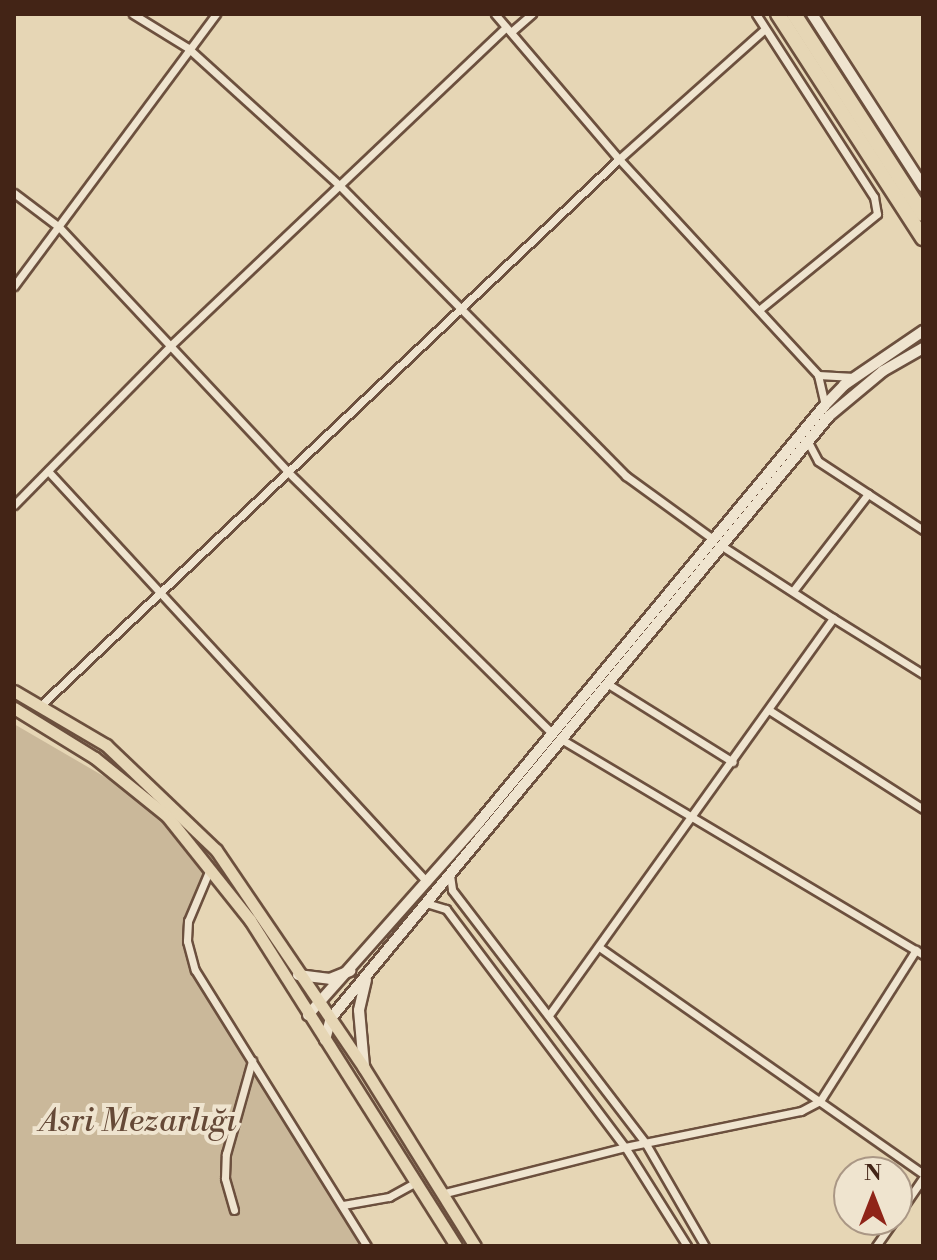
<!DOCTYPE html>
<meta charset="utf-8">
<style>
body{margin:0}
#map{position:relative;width:937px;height:1260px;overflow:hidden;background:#e6d6b5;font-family:"Libre Bodoni",serif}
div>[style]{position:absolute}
.green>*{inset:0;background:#cab89a}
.roads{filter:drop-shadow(2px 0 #6c503e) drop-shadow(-2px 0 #6c503e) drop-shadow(0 2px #6c503e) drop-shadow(0 -2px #6c503e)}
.street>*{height:7px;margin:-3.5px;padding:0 3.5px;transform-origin:3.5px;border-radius:3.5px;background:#efe4cf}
.secondary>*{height:10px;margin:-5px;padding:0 5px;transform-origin:5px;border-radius:5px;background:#efe4cf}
.primary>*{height:11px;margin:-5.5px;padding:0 5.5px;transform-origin:5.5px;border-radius:5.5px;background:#e6d6b5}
.highway>*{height:14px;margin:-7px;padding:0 7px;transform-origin:7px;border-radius:7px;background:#e6d6b5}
span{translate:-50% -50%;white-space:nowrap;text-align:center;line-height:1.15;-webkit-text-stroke:8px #efe4cf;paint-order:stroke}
.park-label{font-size:32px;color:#654937;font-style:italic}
.frame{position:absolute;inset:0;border:16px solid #432416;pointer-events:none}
.north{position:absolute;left:833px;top:1156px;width:80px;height:80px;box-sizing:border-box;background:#efe4cf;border:2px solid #aa9785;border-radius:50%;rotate:0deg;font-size:22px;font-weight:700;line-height:32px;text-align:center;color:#432416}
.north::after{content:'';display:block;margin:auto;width:28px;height:36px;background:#8f2418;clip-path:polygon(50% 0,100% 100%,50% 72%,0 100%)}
</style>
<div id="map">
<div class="green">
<i style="clip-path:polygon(14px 724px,136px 795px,209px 870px,187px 922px,193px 969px,375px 1246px,14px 1246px)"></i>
</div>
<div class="roads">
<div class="street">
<i style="left:133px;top:14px;width:65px;rotate:31.7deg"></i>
<i style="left:188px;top:48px;width:205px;rotate:42.2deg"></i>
<i style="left:340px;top:186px;width:407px;rotate:45.4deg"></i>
<i style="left:626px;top:476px;width:107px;rotate:35.9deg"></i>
<i style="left:495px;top:14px;width:191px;rotate:49.5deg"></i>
<i style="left:619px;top:159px;width:294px;rotate:47.3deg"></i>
<i style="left:818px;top:375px;width:31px;rotate:77deg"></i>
<i style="left:756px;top:14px;width:218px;rotate:57.2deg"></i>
<i style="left:874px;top:197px;width:17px;rotate:80deg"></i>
<i style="left:877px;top:214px;width:152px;rotate:140.9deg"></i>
<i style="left:511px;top:32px;width:28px;rotate:-41deg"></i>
<i style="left:14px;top:193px;width:56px;rotate:37.1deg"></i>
<i style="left:59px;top:227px;width:334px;rotate:46.9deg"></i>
<i style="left:287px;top:471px;width:371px;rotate:44.7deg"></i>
<i style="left:14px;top:286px;width:339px;rotate:-53.4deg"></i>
<i style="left:818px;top:375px;width:36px;rotate:3deg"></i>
<i style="left:808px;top:442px;width:21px;rotate:62deg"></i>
<i style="left:818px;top:461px;width:126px;rotate:33.3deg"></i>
<i style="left:48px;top:471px;width:559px;rotate:47.32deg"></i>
<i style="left:14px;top:505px;width:223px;rotate:-45.5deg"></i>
<i style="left:170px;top:346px;width:463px;rotate:-43.5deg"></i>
<i style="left:722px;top:546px;width:132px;rotate:33deg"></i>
<i style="left:793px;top:591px;width:123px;rotate:-52.3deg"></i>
<i style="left:608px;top:684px;width:147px;rotate:32deg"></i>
<i style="left:40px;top:706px;width:797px;rotate:-43.37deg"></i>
<i style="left:619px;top:159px;width:195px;rotate:-41.7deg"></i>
<i style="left:769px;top:710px;width:183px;rotate:32.7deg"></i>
<i style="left:561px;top:739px;width:422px;rotate:30.8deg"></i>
<i style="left:210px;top:869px;width:56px;rotate:112.9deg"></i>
<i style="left:188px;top:921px;width:20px;rotate:93deg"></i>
<i style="left:187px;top:941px;width:30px;rotate:75deg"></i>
<i style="left:195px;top:970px;width:325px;rotate:58.1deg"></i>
<i style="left:450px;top:875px;width:15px;rotate:82deg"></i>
<i style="left:452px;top:890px;width:320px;rotate:52.6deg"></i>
<i style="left:646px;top:1144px;width:118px;rotate:60deg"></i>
<i style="left:426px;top:903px;width:21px;rotate:17deg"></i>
<i style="left:446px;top:909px;width:298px;rotate:53.1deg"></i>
<i style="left:625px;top:1147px;width:117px;rotate:57.9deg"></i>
<i style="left:599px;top:947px;width:396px;rotate:35deg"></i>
<i style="left:549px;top:1015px;width:488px;rotate:-54.4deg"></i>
<i style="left:833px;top:618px;width:106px;rotate:31.9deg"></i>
<i style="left:441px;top:1194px;width:190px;rotate:-14.3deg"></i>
<i style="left:625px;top:1147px;width:180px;rotate:-11.6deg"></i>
<i style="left:801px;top:1111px;width:21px;rotate:-28deg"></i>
<i style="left:820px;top:1101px;width:179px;rotate:-57.6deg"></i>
<i style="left:343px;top:1205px;width:47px;rotate:-9.9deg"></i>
<i style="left:389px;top:1197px;width:29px;rotate:-29deg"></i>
<i style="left:234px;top:1210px;width:33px;rotate:-106deg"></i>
<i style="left:225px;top:1178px;width:24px;rotate:-88deg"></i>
<i style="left:226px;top:1154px;width:97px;rotate:-74.4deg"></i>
<i style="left:897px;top:1216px;width:46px;rotate:-55.6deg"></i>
<i style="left:876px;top:1246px;width:32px;rotate:-55deg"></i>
</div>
<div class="secondary">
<i style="left:812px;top:14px;width:205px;rotate:57.2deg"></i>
<i style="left:298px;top:975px;width:32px;rotate:7deg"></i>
<i style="left:330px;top:979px;width:22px;rotate:-22deg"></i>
<i style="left:308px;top:1015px;width:259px;rotate:-48.4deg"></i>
<i style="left:480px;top:821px;width:540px;rotate:-50.33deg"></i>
<i style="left:825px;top:405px;width:28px;rotate:-46deg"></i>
<i style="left:844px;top:385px;width:96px;rotate:-34.4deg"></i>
<i style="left:325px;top:1040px;width:23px;rotate:-75deg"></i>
<i style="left:331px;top:1018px;width:781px;rotate:-50.4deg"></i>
<i style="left:829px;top:416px;width:70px;rotate:-39.8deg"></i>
<i style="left:883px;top:371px;width:46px;rotate:-29.9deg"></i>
<i style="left:364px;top:1066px;width:56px;rotate:-95.1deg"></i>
<i style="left:359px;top:1010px;width:31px;rotate:-77deg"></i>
</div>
<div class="primary">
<i style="left:14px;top:691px;width:107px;rotate:30.4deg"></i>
<i style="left:106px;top:745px;width:152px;rotate:43.7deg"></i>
<i style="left:216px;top:850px;width:263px;rotate:55.8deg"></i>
<i style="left:364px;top:1068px;width:210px;rotate:58.1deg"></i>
<i style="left:14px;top:708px;width:95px;rotate:31.7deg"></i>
<i style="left:95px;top:758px;width:92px;rotate:38.9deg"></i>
<i style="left:167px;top:816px;width:133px;rotate:51.4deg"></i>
<i style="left:250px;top:920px;width:386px;rotate:57.7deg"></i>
</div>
<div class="highway">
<i style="left:778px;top:14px;width:267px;rotate:57.1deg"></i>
<i style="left:794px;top:14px;width:238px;rotate:57.2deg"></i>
</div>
</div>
<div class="park-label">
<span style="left:138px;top:1121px">Asri Mezarlığı</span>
</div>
<div class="frame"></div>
<div class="north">N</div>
</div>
